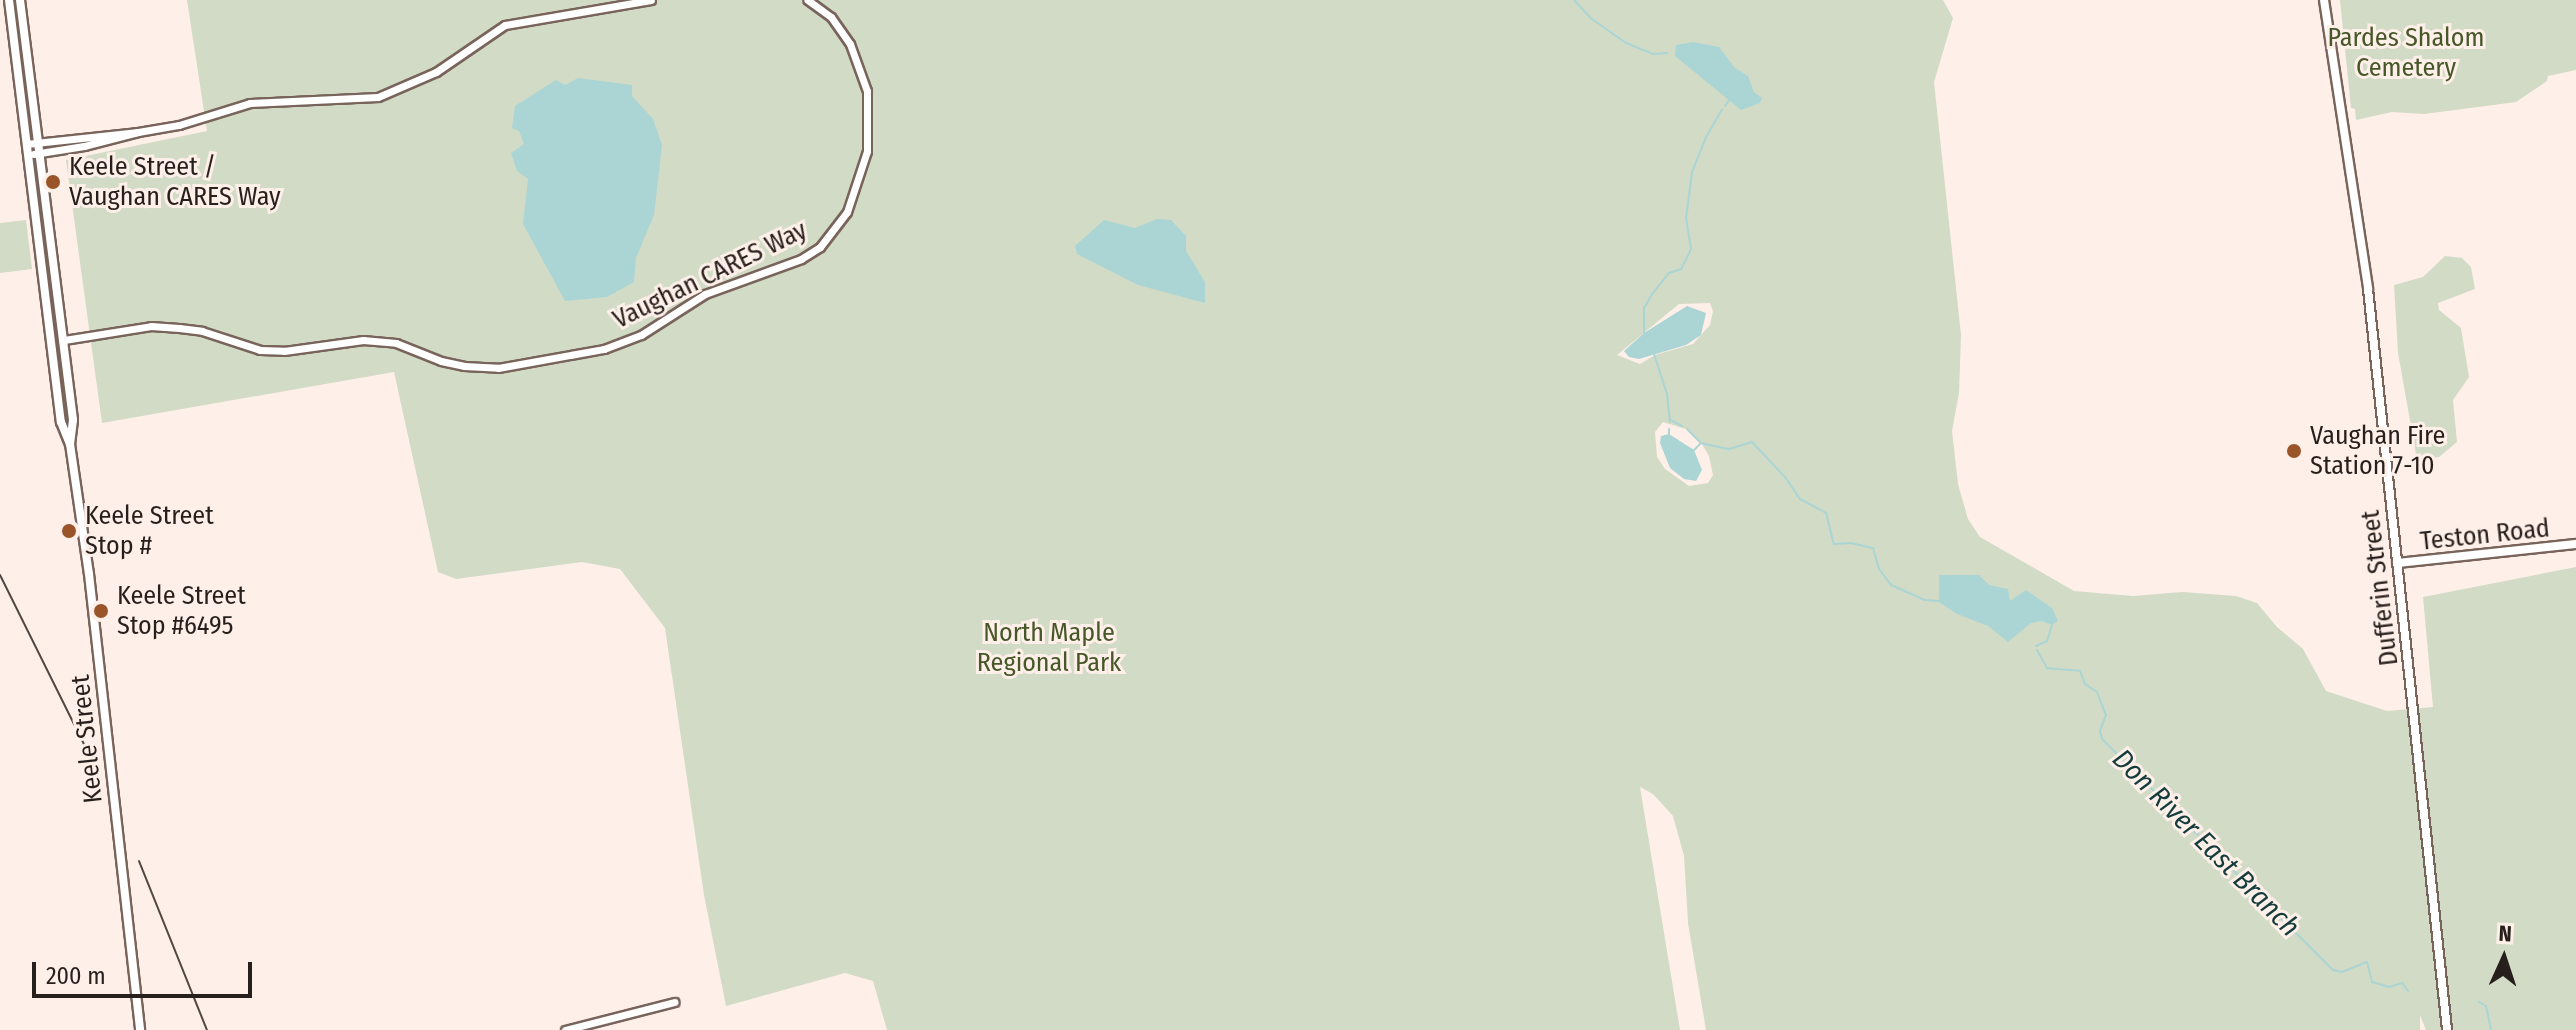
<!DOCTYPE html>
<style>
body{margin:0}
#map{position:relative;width:2576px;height:1030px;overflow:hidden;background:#feefe9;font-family:"Fira Sans Condensed",sans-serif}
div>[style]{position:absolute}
.green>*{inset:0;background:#d2dbc6}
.water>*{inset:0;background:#abd5d4}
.stream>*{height:2px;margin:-1px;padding:0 1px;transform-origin:1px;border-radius:1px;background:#abd5d4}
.roads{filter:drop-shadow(2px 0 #79645b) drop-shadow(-2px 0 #79645b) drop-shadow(0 2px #79645b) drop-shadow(0 -2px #79645b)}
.tertiary>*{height:7px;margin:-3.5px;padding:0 3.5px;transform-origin:3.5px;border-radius:3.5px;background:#fff}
.secondary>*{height:8px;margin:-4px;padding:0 4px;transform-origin:4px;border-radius:4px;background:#fff}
.rail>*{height:2px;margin:-1px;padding:0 1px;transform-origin:1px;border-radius:1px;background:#514743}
.dots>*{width:22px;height:22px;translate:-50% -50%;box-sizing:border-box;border:4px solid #feefe9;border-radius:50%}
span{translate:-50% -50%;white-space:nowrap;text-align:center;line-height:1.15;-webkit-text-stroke:6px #feefe9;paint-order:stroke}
.park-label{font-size:26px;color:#465728}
.poi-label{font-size:26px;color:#271f1b}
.left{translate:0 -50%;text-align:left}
.street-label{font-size:26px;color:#271f1b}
.water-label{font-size:28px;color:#143c3c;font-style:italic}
.north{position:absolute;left:2464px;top:918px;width:80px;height:80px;-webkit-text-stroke:6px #feefe9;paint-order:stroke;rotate:3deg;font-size:22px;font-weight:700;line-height:32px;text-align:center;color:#271f1b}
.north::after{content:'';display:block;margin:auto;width:28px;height:36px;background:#271f1b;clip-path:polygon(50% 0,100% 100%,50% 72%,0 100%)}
.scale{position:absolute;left:32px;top:962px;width:220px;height:36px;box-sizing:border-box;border:4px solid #271f1b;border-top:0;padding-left:10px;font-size:24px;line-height:28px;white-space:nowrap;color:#271f1b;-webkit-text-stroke:6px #feefe9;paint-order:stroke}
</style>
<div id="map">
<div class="green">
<i style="clip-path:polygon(evenodd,187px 0,1943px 0,1953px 18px,1934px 82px,1961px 335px,1959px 393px,1952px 431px,1958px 484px,1968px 519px,1980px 537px,2074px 591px,2133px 596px,2182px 592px,2236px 596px,2257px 603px,2277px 627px,2303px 649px,2326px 691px,2387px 711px,2433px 707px,2423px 597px,2576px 567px,2576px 1030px,2426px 1030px,2420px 1015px,2420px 1030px,1706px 1030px,1688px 923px,1684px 856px,1673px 816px,1653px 794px,1640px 787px,1680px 1030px,887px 1030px,873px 981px,845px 973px,726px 1006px,704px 895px,665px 628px,620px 569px,582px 562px,456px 579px,438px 572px,394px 372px,102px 423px,66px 160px,207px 131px,187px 0,1710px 303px,1713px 311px,1710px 325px,1693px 344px,1655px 355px,1640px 364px,1617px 355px,1679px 304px,1710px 303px,187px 0,1663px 422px,1689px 430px,1702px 444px,1709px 456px,1713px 475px,1708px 483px,1689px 486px,1665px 469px,1657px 457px,1655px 432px,1663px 422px)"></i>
<i style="clip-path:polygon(2340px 0,2576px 0,2576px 70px,2548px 76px,2547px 81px,2516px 102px,2424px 114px,2392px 112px,2356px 120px,2355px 109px,2351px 108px)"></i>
<i style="clip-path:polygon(26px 220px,32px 269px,0 273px,0 223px)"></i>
<i style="clip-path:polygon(2445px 256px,2462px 258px,2471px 267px,2475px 289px,2438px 303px,2439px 310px,2461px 328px,2469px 377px,2453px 400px,2457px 442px,2439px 457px,2417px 460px,2398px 353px,2394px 285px,2423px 277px)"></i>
</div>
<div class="water">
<i style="clip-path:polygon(1693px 42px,1719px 47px,1735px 68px,1748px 76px,1754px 92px,1762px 98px,1760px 103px,1741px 110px,1675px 56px,1676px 45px)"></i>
<i style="clip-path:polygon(578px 78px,632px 85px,632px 96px,653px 119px,662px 145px,654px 215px,636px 258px,634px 282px,607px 297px,565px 301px,523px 224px,528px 179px,517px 171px,511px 153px,524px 144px,519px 131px,512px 128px,515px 106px,556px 80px,565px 85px)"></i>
<i style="clip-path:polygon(1157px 219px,1171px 220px,1186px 236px,1186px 251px,1205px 282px,1205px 303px,1138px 285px,1077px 254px,1075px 246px,1104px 220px,1135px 228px)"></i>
<i style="clip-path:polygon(1687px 306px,1706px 313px,1701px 335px,1686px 345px,1639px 359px,1629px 357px,1624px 351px,1644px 333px)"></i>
<i style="clip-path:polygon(1669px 434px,1694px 450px,1702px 470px,1696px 481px,1684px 479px,1670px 468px,1660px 443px,1661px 436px)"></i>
<i style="clip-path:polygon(1939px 575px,1979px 575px,1989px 585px,2008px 589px,2010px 601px,2026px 590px,2052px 608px,2058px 621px,2052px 625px,2042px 621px,2031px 623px,2008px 642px,1988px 626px,1957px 614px,1939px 602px)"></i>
</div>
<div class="stream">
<i style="left:1574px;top:0;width:26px;rotate:47deg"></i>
<i style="left:1592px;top:19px;width:42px;rotate:35.2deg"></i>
<i style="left:1626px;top:43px;width:29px;rotate:22deg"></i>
<i style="left:1653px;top:54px;width:14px;rotate:-4deg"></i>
<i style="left:1725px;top:106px;width:7px;rotate:-56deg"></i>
<i style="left:1644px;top:333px;width:25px;rotate:-90deg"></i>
<i style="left:1644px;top:308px;width:16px;rotate:-60deg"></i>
<i style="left:1652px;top:294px;width:27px;rotate:-51deg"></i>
<i style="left:1669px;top:273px;width:13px;rotate:-18deg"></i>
<i style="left:1681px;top:269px;width:22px;rotate:-63deg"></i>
<i style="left:1691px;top:249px;width:30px;rotate:-99deg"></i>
<i style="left:1686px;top:219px;width:47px;rotate:-82.7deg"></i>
<i style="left:1692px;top:172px;width:35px;rotate:-68deg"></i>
<i style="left:1705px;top:139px;width:34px;rotate:-60deg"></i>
<i style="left:1654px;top:354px;width:42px;rotate:72deg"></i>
<i style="left:1667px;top:394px;width:28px;rotate:84deg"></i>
<i style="left:1671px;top:420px;width:13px;rotate:29deg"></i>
<i style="left:1687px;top:429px;width:18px;rotate:45deg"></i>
<i style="left:1669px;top:434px;width:5px;rotate:-90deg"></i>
<i style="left:1700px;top:443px;width:30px;rotate:12deg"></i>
<i style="left:1729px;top:449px;width:24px;rotate:-17deg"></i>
<i style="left:1752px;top:442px;width:48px;rotate:46.7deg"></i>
<i style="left:1785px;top:477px;width:27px;rotate:56deg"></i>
<i style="left:1800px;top:499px;width:30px;rotate:28deg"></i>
<i style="left:1826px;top:513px;width:32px;rotate:76deg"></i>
<i style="left:1834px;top:544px;width:17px;rotate:-3deg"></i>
<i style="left:1851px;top:543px;width:23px;rotate:13deg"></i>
<i style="left:1873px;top:548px;width:22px;rotate:74deg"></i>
<i style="left:1879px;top:569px;width:20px;rotate:53deg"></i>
<i style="left:1891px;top:585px;width:36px;rotate:24deg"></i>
<i style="left:1924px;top:600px;width:15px;rotate:4deg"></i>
<i style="left:1694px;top:450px;width:8px;rotate:-45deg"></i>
<i style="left:2036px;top:646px;width:12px;rotate:-24deg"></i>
<i style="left:2047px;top:641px;width:17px;rotate:-73deg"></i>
<i style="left:2037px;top:650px;width:21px;rotate:61deg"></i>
<i style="left:2047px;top:668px;width:33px;rotate:5deg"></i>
<i style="left:2080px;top:671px;width:14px;rotate:69deg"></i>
<i style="left:2085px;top:684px;width:14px;rotate:34deg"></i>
<i style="left:2097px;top:692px;width:25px;rotate:69deg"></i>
<i style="left:2106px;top:715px;width:17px;rotate:111deg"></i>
<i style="left:2100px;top:731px;width:8px;rotate:76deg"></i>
<i style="left:2102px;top:739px;width:327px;rotate:45deg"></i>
<i style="left:2333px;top:970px;width:9px;rotate:13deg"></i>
<i style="left:2342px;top:972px;width:27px;rotate:-22deg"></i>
<i style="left:2367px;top:962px;width:21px;rotate:76deg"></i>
<i style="left:2372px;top:982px;width:18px;rotate:16deg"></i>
<i style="left:2389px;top:987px;width:14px;rotate:-17deg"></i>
<i style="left:2402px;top:983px;width:10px;rotate:53deg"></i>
<i style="left:2479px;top:1002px;width:8px;rotate:30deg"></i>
<i style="left:2486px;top:1006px;width:25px;rotate:78deg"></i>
</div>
<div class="roads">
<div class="tertiary">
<i style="left:138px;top:132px;width:42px;rotate:-9.7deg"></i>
<i style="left:179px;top:125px;width:74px;rotate:-17.2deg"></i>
<i style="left:250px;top:103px;width:128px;rotate:-2.7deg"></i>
<i style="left:378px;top:97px;width:63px;rotate:-23.3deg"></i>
<i style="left:436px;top:72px;width:83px;rotate:-34.3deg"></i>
<i style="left:505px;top:25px;width:148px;rotate:-9.7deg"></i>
<i style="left:26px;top:144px;width:113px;rotate:-6.1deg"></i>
<i style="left:138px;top:132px;width:56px;rotate:165.5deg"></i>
<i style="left:84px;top:146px;width:51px;rotate:170.9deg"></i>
<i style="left:64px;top:340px;width:88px;rotate:-9.1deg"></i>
<i style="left:151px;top:326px;width:28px;rotate:4deg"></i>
<i style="left:179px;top:328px;width:23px;rotate:7deg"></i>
<i style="left:202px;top:331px;width:61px;rotate:18.1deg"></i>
<i style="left:260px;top:350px;width:24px;rotate:2deg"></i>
<i style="left:284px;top:351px;width:80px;rotate:-7.9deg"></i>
<i style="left:363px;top:340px;width:33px;rotate:5deg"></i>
<i style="left:396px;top:343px;width:48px;rotate:21.8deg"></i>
<i style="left:441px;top:361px;width:24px;rotate:12deg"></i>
<i style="left:464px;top:366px;width:34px;rotate:3deg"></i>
<i style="left:498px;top:368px;width:108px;rotate:-10.2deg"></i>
<i style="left:604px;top:349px;width:40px;rotate:-21deg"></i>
<i style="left:641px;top:335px;width:76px;rotate:-32.6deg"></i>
<i style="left:705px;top:294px;width:102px;rotate:-20deg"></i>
<i style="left:801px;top:259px;width:22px;rotate:-32deg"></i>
<i style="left:820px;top:247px;width:44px;rotate:-52.4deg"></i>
<i style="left:847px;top:212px;width:64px;rotate:-71.8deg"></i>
<i style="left:867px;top:151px;width:60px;rotate:-90deg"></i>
<i style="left:867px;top:91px;width:50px;rotate:-109.9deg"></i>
<i style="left:850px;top:44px;width:33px;rotate:-125deg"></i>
<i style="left:831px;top:17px;width:29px;rotate:-144deg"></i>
<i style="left:565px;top:1030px;width:113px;rotate:-14.4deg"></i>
</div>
<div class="secondary">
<i style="left:9px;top:0;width:425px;rotate:83deg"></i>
<i style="left:61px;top:422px;width:24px;rotate:68deg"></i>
<i style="left:70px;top:444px;width:131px;rotate:81.7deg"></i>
<i style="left:89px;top:574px;width:459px;rotate:83.6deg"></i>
<i style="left:20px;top:0;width:423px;rotate:82.8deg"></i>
<i style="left:73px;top:420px;width:23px;rotate:97deg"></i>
<i style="left:2324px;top:0;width:292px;rotate:81.3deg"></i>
<i style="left:2368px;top:289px;width:745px;rotate:83.91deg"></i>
<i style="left:2397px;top:563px;width:180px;rotate:-6.1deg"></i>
</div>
</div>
<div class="rail">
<i style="left:0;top:575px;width:209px;rotate:63.6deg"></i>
<i style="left:139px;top:861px;width:182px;rotate:68.1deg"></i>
</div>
<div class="dots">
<i style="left:53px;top:182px;background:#995429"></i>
<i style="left:2294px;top:451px;background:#995429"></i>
<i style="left:69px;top:531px;background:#995429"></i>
<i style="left:101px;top:611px;background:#995429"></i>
</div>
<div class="park-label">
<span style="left:2406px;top:53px">Pardes Shalom<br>Cemetery</span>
<span style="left:1049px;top:648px">North Maple<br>Regional Park</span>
</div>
<div class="poi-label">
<span class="left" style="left:69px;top:182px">Keele Street /<br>Vaughan CARES Way</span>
<span class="left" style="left:2310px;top:451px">Vaughan Fire<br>Station 7-10</span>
<span class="left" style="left:85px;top:531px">Keele Street<br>Stop #</span>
<span class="left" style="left:117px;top:611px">Keele Street<br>Stop #6495</span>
</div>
<div class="street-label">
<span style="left:710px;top:275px;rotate:-26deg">Vaughan CARES Way</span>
<span style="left:2485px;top:535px;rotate:-6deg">Teston Road</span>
<span style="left:2380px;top:588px;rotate:-97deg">Dufferin Street</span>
<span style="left:87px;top:739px;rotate:-96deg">Keele Street</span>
</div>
<div class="water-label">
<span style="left:2206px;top:843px;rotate:45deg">Don River East Branch</span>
</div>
<div class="north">N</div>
<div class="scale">200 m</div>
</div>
